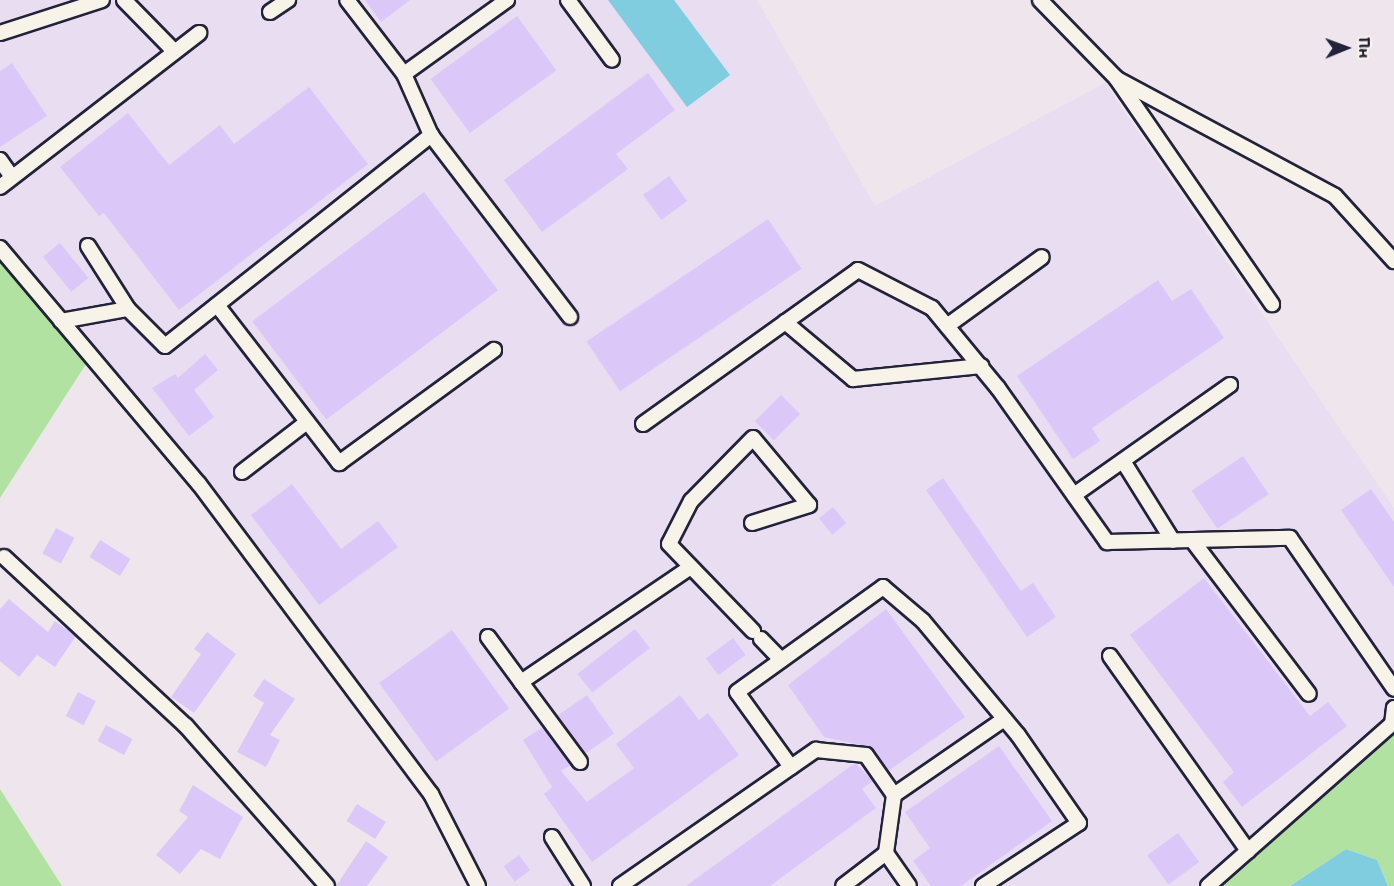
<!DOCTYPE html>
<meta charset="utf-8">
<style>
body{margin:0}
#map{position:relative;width:1394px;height:886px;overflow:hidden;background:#efe6ed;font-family:"Shantell Sans",sans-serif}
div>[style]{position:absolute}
.built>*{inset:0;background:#e9ddf1}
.green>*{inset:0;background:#b2e2a1}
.water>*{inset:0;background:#81cde0}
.building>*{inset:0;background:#dbc8f9;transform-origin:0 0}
.roads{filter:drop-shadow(2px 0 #22223b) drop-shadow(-2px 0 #22223b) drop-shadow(0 2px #22223b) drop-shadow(0 -2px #22223b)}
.service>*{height:14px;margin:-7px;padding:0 7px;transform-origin:7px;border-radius:7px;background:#f7f3e8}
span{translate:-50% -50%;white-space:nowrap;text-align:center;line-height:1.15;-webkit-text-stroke:6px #f7f3e8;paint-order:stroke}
.north{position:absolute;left:1316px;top:18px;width:60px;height:60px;-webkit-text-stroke:4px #f7f3e8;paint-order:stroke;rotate:89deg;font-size:16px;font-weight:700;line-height:24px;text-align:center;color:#22223b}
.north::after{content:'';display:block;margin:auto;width:21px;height:27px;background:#22223b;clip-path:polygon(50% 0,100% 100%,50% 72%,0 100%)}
</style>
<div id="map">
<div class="built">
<i style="clip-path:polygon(0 0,757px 0,875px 206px,1105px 83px,1394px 508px,1394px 718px,1201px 886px,484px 886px,463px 842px,256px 556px,0 239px)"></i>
</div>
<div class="green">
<i style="clip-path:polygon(0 239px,95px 350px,0 498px)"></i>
<i style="clip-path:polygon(1394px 718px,1394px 886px,1388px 886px,1377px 860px,1346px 849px,1290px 886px,1201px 886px)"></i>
<i style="clip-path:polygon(0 789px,62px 886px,0 886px)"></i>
</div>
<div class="water">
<i style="clip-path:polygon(608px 0,674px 0,730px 75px,687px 107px)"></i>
<i style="clip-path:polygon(1346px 849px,1377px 860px,1388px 886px,1290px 886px)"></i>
</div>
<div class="building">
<i style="clip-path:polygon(365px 0,410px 0,381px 22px)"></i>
<i style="left:517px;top:16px;width:67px;height:107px;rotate:54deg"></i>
<i style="clip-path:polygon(12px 63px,47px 116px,0 147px,0 71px)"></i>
<i style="clip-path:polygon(648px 73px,675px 110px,616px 154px,628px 169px,542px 232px,504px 180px)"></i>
<i style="clip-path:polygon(309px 87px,368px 164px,179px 310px,104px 213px,99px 216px,60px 167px,128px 113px,169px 165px,220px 125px,234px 144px)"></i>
<i style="left:669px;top:176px;width:31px;height:32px;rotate:54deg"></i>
<i style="left:424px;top:192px;width:123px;height:215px;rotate:53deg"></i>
<i style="left:768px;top:219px;width:60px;height:219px;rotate:56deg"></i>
<i style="left:60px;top:243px;width:45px;height:22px;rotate:51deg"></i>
<i style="clip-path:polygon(1158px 280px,1172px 301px,1191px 289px,1224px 338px,1092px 428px,1100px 441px,1073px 459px,1017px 376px)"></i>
<i style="clip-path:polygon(205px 354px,218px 370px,194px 390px,214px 417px,189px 436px,152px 388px,175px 374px,178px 378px)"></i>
<i style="left:781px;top:395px;width:27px;height:37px;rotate:45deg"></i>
<i style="left:1243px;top:456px;width:46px;height:62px;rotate:56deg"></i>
<i style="clip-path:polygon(943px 478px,1021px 591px,1033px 583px,1056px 617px,1027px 637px,926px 490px)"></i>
<i style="clip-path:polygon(292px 484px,341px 549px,378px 521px,398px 547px,319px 605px,251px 515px)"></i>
<i style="clip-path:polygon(1371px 489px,1394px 522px,1394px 587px,1341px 510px)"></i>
<i style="left:833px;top:507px;width:21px;height:18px;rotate:51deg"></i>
<i style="left:56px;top:528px;width:21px;height:29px;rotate:28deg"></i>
<i style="left:100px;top:540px;width:36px;height:20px;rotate:32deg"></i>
<i style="clip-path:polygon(1204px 578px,1310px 716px,1328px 702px,1347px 726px,1242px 807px,1223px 782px,1234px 772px,1130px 635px)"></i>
<i style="clip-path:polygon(9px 599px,48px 632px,55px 621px,76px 636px,55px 667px,37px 655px,19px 677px,0 661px,0 609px)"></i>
<i style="clip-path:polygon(886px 609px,965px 717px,888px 771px,870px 747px,824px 737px,788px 685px)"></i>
<i style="left:635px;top:629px;width:24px;height:73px;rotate:52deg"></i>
<i style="left:452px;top:630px;width:97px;height:90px;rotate:54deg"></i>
<i style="clip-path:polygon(207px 632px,236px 654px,194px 713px,171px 697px,201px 654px,194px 649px)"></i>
<i style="left:733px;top:638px;width:21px;height:34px;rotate:53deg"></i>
<i style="clip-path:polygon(264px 679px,295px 699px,270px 735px,280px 740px,266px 767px,237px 752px,264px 703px,253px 696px)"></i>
<i style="left:78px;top:692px;width:20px;height:27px;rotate:27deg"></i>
<i style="left:587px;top:695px;width:47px;height:37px;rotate:55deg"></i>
<i style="clip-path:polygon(680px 695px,699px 720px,708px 713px,739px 755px,592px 862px,544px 794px,552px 787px,523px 740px,543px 727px,571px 765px,561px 771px,587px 802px,634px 768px,616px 744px)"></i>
<i style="left:106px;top:725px;width:30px;height:18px;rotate:28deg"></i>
<i style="clip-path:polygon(999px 746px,1052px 821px,961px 886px,931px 886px,913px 861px,930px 848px,905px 812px)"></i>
<i style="clip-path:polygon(855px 763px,873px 781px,862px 789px,876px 808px,770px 886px,686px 886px)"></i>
<i style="clip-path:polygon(193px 785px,243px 817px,220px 859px,201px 849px,180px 874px,156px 855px,188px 817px,179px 811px)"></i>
<i style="left:357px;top:804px;width:34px;height:20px;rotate:32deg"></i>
<i style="left:1178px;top:833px;width:36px;height:38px;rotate:54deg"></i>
<i style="clip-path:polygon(366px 841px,388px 857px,367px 886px,336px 886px)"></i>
<i style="left:519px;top:855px;width:19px;height:19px;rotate:54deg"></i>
</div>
<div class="roads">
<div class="service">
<i style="left:124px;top:0;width:70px;rotate:45.6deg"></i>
<i style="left:568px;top:0;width:74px;rotate:53.7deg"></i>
<i style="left:1040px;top:0;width:109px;rotate:45.7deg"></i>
<i style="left:1116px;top:78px;width:275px;rotate:55.4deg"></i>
<i style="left:270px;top:12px;width:22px;rotate:-34deg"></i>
<i style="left:0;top:33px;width:107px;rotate:-17.9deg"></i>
<i style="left:404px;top:74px;width:127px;rotate:-35.7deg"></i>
<i style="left:1117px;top:79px;width:247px;rotate:28.2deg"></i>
<i style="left:1335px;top:196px;width:88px;rotate:47.8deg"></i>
<i style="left:431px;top:135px;width:229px;rotate:52.6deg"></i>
<i style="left:0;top:160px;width:19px;rotate:55deg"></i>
<i style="left:0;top:187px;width:252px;rotate:-37.7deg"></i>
<i style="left:88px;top:246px;width:75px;rotate:57.6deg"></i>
<i style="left:128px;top:309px;width:52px;rotate:45deg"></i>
<i style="left:165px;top:346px;width:340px;rotate:-38.4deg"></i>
<i style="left:431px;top:135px;width:67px;rotate:-113.9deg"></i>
<i style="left:404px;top:74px;width:93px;rotate:-127.6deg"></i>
<i style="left:0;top:248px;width:309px;rotate:49.9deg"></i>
<i style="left:199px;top:484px;width:387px;rotate:53.2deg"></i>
<i style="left:431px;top:794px;width:103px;rotate:62.9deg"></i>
<i style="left:217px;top:305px;width:200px;rotate:52.3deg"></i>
<i style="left:339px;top:463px;width:192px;rotate:-36.1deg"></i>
<i style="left:61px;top:321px;width:68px;rotate:-10.2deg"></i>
<i style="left:785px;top:322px;width:89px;rotate:40deg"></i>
<i style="left:853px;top:379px;width:129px;rotate:-5.8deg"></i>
<i style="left:947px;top:326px;width:117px;rotate:-36deg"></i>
<i style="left:643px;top:424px;width:264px;rotate:-35.6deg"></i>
<i style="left:858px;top:270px;width:83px;rotate:27.2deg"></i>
<i style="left:932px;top:308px;width:104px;rotate:50.5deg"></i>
<i style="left:998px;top:388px;width:189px;rotate:54.7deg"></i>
<i style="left:1107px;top:542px;width:183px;rotate:-1.3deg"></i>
<i style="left:1290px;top:538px;width:183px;rotate:55.4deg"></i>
<i style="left:1123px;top:461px;width:94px;rotate:58deg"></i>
<i style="left:242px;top:472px;width:82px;rotate:-37.6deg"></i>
<i style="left:1074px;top:495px;width:191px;rotate:-35.2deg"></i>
<i style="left:752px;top:523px;width:60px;rotate:-17.5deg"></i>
<i style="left:809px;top:505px;width:87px;rotate:-129.9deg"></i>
<i style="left:753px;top:438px;width:88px;rotate:134.5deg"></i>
<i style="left:691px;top:501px;width:48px;rotate:117.1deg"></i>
<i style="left:669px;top:544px;width:121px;rotate:46deg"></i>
<i style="left:1192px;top:540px;width:193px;rotate:52.8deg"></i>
<i style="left:4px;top:557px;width:248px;rotate:42.9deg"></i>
<i style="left:186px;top:726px;width:213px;rotate:48.6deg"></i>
<i style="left:488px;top:637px;width:56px;rotate:53.7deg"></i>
<i style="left:761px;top:639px;width:29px;rotate:46deg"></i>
<i style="left:1110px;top:656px;width:239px;rotate:54.7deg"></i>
<i style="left:580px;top:762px;width:99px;rotate:-126.4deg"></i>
<i style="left:521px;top:682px;width:205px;rotate:-34.1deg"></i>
<i style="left:791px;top:767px;width:92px;rotate:-125.8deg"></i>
<i style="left:737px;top:692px;width:180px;rotate:-35.7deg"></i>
<i style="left:883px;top:587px;width:52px;rotate:40.4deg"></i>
<i style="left:923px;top:621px;width:148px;rotate:50.2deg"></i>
<i style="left:1018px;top:735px;width:107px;rotate:55.3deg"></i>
<i style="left:1079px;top:823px;width:115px;rotate:146.7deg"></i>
<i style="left:894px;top:795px;width:134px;rotate:-34.6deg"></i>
<i style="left:552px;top:837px;width:58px;rotate:57.7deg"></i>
<i style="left:886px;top:853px;width:40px;rotate:55.1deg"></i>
<i style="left:620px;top:886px;width:239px;rotate:-34.8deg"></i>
<i style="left:816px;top:750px;width:50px;rotate:5.7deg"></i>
<i style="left:866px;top:755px;width:49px;rotate:55deg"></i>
<i style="left:894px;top:795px;width:59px;rotate:97.9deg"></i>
<i style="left:886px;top:853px;width:54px;rotate:142.5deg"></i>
<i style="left:1208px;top:886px;width:245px;rotate:-41.4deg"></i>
<i style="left:1392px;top:724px;width:16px;rotate:-83deg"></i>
</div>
</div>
<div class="north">Пн</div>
</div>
